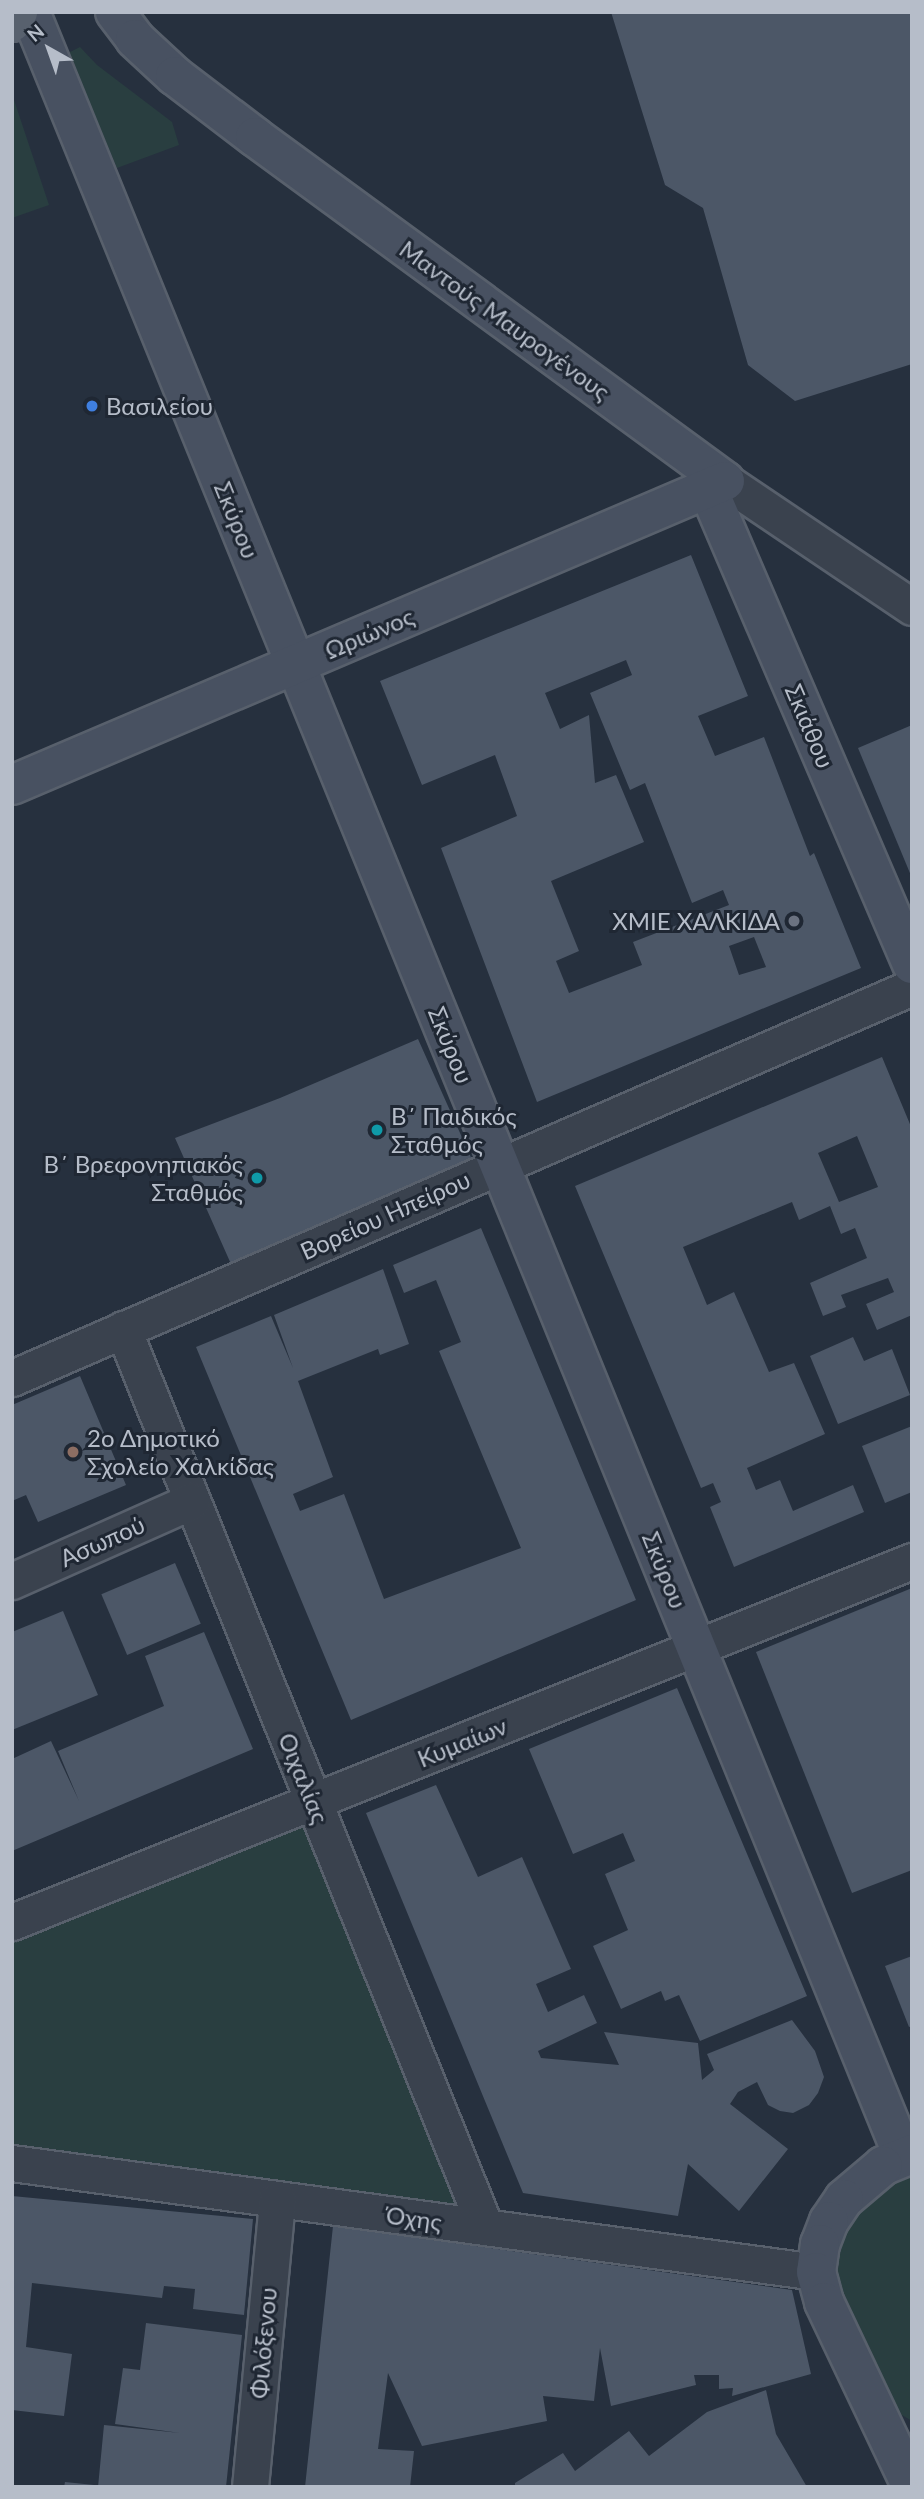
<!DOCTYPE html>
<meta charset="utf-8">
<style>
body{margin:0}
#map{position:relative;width:924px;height:2499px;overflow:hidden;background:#26303e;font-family:Lato,sans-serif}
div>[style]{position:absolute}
.green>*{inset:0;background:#293e40}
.building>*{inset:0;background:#4c5767;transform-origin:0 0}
.roads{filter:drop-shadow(2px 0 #58606c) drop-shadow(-2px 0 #58606c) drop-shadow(0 2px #58606c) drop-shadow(0 -2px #58606c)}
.street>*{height:35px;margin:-17.5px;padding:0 17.5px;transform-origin:17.5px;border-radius:17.5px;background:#3a424e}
.secondary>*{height:38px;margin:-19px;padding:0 19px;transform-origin:19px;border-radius:19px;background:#485161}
.primary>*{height:38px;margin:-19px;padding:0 19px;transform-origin:19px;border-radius:19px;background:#58616e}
.dots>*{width:19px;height:19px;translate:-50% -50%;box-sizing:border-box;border:4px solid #1f2733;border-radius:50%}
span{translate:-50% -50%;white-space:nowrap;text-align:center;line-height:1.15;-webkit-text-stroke:6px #1f2733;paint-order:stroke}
.street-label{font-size:24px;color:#b6bdc9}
.poi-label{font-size:24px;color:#b6bdc9}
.left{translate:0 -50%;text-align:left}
.right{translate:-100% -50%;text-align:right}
.frame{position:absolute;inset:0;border:14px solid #b6bdc9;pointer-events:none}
.north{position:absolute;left:14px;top:14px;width:70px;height:70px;-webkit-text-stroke:5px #1f2733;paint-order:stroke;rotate:320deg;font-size:19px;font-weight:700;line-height:28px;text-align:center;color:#b6bdc9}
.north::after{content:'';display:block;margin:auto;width:24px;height:32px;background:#b6bdc9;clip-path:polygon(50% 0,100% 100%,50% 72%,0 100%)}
</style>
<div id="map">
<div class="green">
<i style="clip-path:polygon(80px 47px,97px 65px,172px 122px,179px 145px,117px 168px,68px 53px)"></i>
<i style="clip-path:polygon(13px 97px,49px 205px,12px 218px,12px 98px)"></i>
<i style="clip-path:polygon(313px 1802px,485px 2227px,12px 2163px,12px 1922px)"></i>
<i style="clip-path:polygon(912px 2161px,912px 2421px,900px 2414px,892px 2401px,839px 2291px,832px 2265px,840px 2222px)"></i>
</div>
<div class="building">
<i style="clip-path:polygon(611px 12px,912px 12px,912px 364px,795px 401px,748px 365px,703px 208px,665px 185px)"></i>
<i style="clip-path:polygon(evenodd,691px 555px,748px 696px,698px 716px,715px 756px,764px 737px,810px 856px,814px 853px,861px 968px,537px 1102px,441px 848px,517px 816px,495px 755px,422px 785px,380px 681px,691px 555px,626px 660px,632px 675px,590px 693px,630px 790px,645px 783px,692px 903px,723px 890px,729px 905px,633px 942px,642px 965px,569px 993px,556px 961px,579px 951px,551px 881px,644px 842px,616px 775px,595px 783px,589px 715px,560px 729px,545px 693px,626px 660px,691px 555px,754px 937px,766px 967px,739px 975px,729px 946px,754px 937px)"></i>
<i style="clip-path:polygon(912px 725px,912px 878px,858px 748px)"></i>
<i style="clip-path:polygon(418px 1039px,473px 1162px,231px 1264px,175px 1138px,280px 1098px)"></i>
<i style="clip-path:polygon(evenodd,882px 1057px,912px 1129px,912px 1315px,877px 1330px,866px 1304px,894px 1292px,888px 1278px,841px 1295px,846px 1307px,823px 1316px,810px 1283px,867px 1258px,855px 1228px,841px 1234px,830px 1206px,799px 1220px,792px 1202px,683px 1247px,707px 1305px,734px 1292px,769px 1372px,794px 1363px,825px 1434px,747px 1468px,756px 1490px,780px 1480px,793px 1511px,853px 1485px,864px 1512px,734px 1567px,710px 1507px,721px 1502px,713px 1483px,701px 1488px,575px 1186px,882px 1057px,857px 1136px,878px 1187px,839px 1202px,818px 1153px,857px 1136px)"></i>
<i style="clip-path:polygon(481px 1228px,636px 1600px,351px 1720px,196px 1347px,271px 1316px,293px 1368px,274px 1315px,383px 1269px,409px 1344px,380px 1355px,378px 1349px,298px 1381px,333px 1477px,293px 1494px,300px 1511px,344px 1494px,384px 1599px,521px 1548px,439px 1351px,461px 1342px,436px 1280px,404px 1293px,393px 1265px)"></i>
<i style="clip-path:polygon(853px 1337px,864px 1361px,892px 1349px,910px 1395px,838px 1424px,810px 1356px)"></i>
<i style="clip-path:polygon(80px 1376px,126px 1485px,38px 1522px,26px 1495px,12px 1501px,12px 1405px)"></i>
<i style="clip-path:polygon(912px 1426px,912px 1492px,885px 1503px,862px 1446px)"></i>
<i style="left:175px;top:1563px;width:66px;height:80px;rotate:67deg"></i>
<i style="clip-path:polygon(912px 1588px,912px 1870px,852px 1893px,756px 1652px)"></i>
<i style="clip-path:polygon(63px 1611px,98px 1695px,12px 1730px,12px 1632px)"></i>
<i style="clip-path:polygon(204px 1632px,253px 1749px,12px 1851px,12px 1759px,51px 1741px,79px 1801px,58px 1751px,164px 1706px,145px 1656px)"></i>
<i style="clip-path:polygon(677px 1688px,807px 1996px,700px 2041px,679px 1995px,665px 2001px,661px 1991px,621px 2009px,593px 1946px,628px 1930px,605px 1874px,635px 1861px,623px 1833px,573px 1854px,529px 1749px)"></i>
<i style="clip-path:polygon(436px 1785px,478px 1877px,522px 1857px,571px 1969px,536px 1984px,548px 2012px,584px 1995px,597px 2023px,538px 2051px,541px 2058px,619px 2065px,604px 2032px,698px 2043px,702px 2080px,714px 2070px,707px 2054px,792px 2020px,815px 2051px,824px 2077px,818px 2093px,809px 2105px,793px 2113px,780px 2111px,768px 2105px,757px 2082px,738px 2092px,730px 2104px,788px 2149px,739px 2211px,688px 2164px,678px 2216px,523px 2193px,366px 1813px)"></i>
<i style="clip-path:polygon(912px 1956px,912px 2026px,909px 2027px,885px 1966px)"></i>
<i style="clip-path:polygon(12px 2196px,253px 2219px,244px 2315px,193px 2309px,195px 2289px,164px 2286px,162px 2298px,32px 2283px,26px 2347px,72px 2354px,64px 2416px,12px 2410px)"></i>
<i style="clip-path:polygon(333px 2226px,792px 2290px,811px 2374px,732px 2396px,733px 2388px,719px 2389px,719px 2375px,694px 2375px,696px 2385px,611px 2406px,600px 2348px,594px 2401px,543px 2396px,547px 2421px,422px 2446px,388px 2373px,378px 2449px,414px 2451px,410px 2487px,305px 2487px)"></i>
<i style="clip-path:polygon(146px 2323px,242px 2335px,226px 2487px,98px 2487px,104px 2425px,180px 2433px,115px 2424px,123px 2368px,140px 2370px)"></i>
<i style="clip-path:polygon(766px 2390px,776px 2434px,807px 2487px,515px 2487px,515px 2483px,563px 2453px,575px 2471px,629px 2431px,649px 2456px,707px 2412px)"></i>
<i style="clip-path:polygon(65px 2482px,94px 2485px,94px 2487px,64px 2487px)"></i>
</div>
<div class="roads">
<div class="street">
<i style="left:725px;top:481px;width:225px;rotate:34deg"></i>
<i style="left:123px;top:1329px;width:968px;rotate:68.04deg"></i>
<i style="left:12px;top:1378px;width:981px;rotate:-23.48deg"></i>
<i style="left:12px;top:1581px;width:197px;rotate:-24deg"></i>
<i style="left:12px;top:1922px;width:970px;rotate:-21.86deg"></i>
<i style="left:12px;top:2163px;width:811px;rotate:7.72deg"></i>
<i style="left:250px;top:2487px;width:289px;rotate:-84.6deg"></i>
</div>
<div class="secondary">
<i style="left:30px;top:12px;width:2315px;rotate:67.84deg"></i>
<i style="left:115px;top:12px;width:34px;rotate:53deg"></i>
<i style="left:135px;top:39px;width:54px;rotate:42.8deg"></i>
<i style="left:175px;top:76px;width:101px;rotate:37.3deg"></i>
<i style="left:255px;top:137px;width:582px;rotate:36.2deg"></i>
<i style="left:708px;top:489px;width:517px;rotate:66.76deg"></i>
<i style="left:12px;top:785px;width:775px;rotate:-23.09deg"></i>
<i style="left:912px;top:2154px;width:31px;rotate:158deg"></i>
<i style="left:883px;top:2166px;width:51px;rotate:139.8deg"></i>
<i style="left:844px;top:2199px;width:27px;rotate:124deg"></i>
<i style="left:829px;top:2221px;width:25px;rotate:111deg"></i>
<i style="left:820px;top:2244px;width:28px;rotate:98deg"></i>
<i style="left:816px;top:2272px;width:31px;rotate:75deg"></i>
<i style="left:824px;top:2302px;width:205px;rotate:64.6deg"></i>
</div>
<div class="primary">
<i style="left:12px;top:22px;width:12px;rotate:-59deg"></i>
</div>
</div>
<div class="dots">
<i style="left:92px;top:406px;background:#3f7fe0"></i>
<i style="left:794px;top:921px;background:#6b7280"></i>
<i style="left:377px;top:1130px;background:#0f9aa8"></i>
<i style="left:257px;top:1178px;background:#0f9aa8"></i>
<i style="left:73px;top:1452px;background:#8d6e63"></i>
</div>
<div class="street-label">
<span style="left:505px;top:320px;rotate:36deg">Μαντούς Μαυρογένους</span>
<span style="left:237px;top:520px;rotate:68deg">Σκύρου</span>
<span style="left:369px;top:633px;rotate:-23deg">Ωριώνος</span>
<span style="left:810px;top:726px;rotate:67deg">Σκιάθου</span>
<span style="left:451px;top:1045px;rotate:68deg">Σκύρου</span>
<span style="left:385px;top:1215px;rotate:-24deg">Βορείου Ηπείρου</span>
<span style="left:102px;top:1541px;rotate:-24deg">Ασωπού</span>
<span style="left:665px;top:1570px;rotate:68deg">Σκύρου</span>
<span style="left:462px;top:1742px;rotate:-22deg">Κυμαίων</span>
<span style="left:304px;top:1778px;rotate:68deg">Οιχαλίας</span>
<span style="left:414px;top:2218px;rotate:8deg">Όχης</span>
<span style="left:263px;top:2343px;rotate:-85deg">Φιλόξενου</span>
</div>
<div class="poi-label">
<span class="left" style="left:106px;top:406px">Βασιλείου</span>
<span class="right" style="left:780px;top:921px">ΧΜΙΕ ΧΑΛΚΙΔΑ</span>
<span class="left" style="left:391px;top:1130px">Β΄ Παιδικός<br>Σταθμός</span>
<span class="right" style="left:243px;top:1178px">Β΄ Βρεφονηπιακός<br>Σταθμός</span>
<span class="left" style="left:87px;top:1452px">2ο Δημοτικό<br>Σχολείο Χαλκίδας</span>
</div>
<div class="frame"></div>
<div class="north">N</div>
</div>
